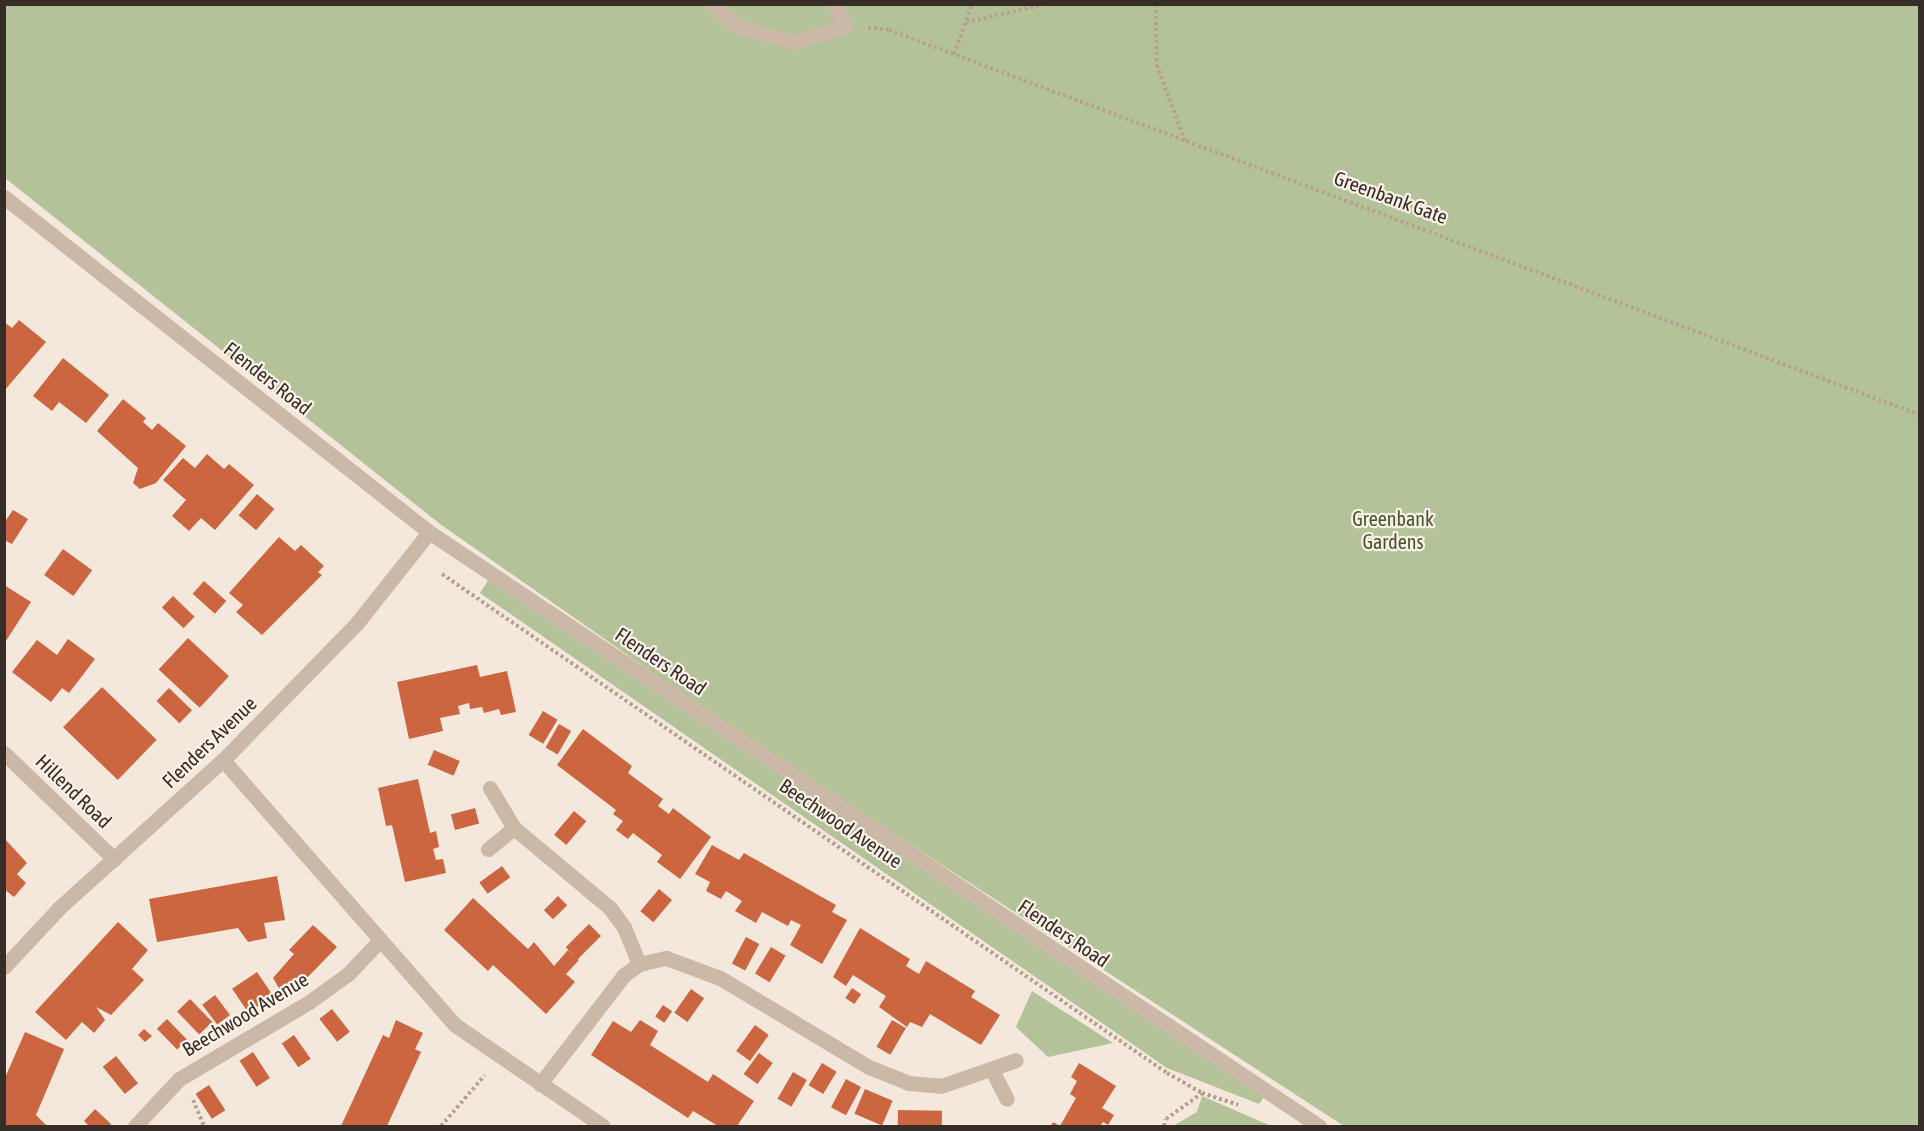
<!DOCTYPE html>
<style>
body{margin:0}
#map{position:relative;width:1924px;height:1131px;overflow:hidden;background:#f3e8db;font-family:"Asap Condensed",sans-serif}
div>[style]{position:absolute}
.green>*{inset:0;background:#b4c29a}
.building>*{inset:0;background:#cb6641;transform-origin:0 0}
.path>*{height:4px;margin-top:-2px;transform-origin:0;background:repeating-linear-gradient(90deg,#b7a291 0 3px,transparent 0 6px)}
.lane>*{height:15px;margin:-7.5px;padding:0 7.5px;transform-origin:7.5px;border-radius:7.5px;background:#cbb8a6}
.street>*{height:15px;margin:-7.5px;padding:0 7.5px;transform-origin:7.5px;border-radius:7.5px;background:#cbb8a6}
span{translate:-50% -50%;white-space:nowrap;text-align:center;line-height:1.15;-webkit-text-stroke:4.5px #faf2e8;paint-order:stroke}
.street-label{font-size:20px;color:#372d28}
.park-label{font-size:20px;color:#45572a}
.frame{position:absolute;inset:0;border:6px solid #372d28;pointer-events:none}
</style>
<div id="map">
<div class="green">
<i style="clip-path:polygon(4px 5px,1919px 5px,1919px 1126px,1344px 1126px,742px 735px,440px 524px,5px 178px)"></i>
<i style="clip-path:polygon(489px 579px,1264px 1097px,1259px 1104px,1167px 1068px,480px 593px)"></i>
<i style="clip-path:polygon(1032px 991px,1113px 1043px,1048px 1057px,1016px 1027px)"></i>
<i style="clip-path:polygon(1202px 1096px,1271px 1126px,1173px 1126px,1197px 1112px)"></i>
</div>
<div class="building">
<i style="clip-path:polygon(19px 320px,46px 342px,4px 391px,4px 322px,12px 328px)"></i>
<i style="clip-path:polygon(63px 358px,109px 395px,86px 423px,59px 402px,52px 411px,33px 396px)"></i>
<i style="clip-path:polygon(123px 399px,146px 418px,143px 422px,152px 430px,158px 423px,186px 446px,156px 483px,140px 489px,133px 483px,138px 468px,97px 431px)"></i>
<i style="clip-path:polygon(207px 454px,224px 469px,229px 464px,254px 485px,215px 530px,201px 518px,189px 531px,172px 516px,186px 500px,163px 480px,183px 458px,195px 468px)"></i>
<i style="left:257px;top:494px;width:23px;height:28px;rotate:41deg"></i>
<i style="clip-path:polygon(13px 510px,28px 519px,12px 544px,4px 540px,4px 523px)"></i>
<i style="clip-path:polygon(279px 537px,295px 551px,301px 545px,324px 566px,318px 572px,322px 575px,262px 635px,236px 612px,243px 605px,229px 593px)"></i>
<i style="left:63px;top:549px;width:36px;height:32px;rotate:36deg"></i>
<i style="left:204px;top:581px;width:30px;height:17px;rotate:42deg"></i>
<i style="clip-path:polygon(4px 585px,31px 602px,4px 644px)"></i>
<i style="left:173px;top:596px;width:30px;height:16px;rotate:44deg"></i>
<i style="left:188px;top:638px;width:56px;height:43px;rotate:43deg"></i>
<i style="clip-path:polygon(68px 639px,95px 659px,69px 693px,62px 688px,51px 702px,12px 672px,37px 640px,57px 655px)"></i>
<i style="clip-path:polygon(477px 665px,480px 677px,507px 671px,516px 712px,501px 715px,499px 709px,484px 713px,482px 707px,470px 709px,469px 703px,458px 706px,460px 714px,440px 718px,443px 731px,409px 739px,397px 682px)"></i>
<i style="left:102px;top:687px;width:76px;height:56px;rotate:44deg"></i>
<i style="left:169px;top:688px;width:32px;height:18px;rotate:44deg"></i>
<i style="left:543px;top:711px;width:17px;height:28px;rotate:31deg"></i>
<i style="left:559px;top:724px;width:14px;height:27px;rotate:30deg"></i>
<i style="clip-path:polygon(583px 729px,632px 766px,628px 773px,663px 799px,658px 806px,669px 814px,673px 808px,711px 837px,680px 879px,657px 862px,662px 855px,633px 833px,628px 839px,616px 830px,623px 821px,613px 814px,616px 810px,557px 765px)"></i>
<i style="left:434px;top:750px;width:28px;height:16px;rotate:23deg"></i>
<i style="clip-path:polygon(418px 779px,430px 833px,436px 831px,439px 847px,433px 849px,436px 860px,443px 859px,446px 873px,405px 882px,392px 825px,386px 826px,378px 788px)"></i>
<i style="left:475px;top:808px;width:16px;height:25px;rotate:75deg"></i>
<i style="left:574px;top:811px;width:16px;height:31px;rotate:40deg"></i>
<i style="clip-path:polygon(4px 838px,27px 863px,17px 874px,26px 883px,14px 897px,4px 889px)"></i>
<i style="clip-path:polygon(712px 845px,739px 860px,744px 853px,836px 905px,832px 912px,847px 920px,822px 964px,790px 945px,801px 925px,791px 920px,788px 926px,762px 912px,756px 923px,735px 911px,742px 901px,726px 891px,721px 899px,706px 891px,710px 882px,695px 874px)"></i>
<i style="left:502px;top:866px;width:14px;height:28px;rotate:54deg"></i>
<i style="clip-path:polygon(277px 876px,285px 920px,264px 923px,267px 938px,248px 942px,238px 928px,157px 942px,149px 899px)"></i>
<i style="left:659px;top:889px;width:17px;height:29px;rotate:40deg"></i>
<i style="left:558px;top:896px;width:13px;height:20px;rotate:45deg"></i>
<i style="clip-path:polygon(473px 898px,528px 949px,534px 942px,554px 966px,568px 950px,579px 960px,566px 974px,575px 982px,546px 1014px,493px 965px,488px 971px,444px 930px)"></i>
<i style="clip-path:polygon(118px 922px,148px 950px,132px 969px,144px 980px,111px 1015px,96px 1007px,105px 1020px,94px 1033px,82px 1022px,66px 1040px,35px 1012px)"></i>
<i style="left:589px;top:924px;width:17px;height:33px;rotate:45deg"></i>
<i style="clip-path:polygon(313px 925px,337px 947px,300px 985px,283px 995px,273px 978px,294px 954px,289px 950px)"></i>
<i style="clip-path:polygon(860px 928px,910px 959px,906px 966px,919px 974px,926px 961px,975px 991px,971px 997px,1000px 1015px,981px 1045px,930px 1014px,922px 1027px,910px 1022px,907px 1027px,879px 1007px,886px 996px,853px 975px,846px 986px,833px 977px)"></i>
<i style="left:746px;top:937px;width:15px;height:30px;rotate:28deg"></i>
<i style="left:771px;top:947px;width:17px;height:31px;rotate:31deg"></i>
<i style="left:257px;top:972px;width:29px;height:30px;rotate:56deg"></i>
<i style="left:852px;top:988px;width:11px;height:12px;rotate:34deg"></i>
<i style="left:691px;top:989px;width:16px;height:29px;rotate:35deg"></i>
<i style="left:215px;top:995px;width:25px;height:16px;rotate:53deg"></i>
<i style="left:190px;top:999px;width:32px;height:18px;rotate:46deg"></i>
<i style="left:663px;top:1005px;width:11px;height:14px;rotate:34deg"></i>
<i style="left:332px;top:1009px;width:29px;height:16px;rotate:52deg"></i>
<i style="left:167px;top:1019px;width:29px;height:14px;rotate:46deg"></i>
<i style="clip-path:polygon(396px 1020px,423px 1033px,415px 1049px,421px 1052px,387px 1126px,341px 1126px,383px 1035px,389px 1038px)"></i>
<i style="clip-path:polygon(640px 1020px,658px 1031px,650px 1045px,708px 1082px,713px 1074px,754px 1101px,737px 1126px,718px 1126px,693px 1111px,688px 1118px,591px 1055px,613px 1021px,631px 1032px)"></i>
<i style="left:892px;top:1020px;width:16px;height:31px;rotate:30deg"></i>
<i style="left:755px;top:1025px;width:17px;height:32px;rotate:36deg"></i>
<i style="clip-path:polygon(144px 1029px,152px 1036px,145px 1042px,138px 1035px)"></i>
<i style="clip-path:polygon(25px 1032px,64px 1049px,36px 1115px,47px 1126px,4px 1126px,4px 1080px)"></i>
<i style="left:294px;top:1035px;width:29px;height:15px;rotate:55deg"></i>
<i style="left:253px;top:1052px;width:31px;height:16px;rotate:57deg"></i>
<i style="left:759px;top:1053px;width:17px;height:26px;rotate:36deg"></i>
<i style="left:116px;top:1056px;width:35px;height:17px;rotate:51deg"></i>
<i style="left:822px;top:1063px;width:17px;height:26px;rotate:31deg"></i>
<i style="clip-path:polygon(1079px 1063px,1116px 1086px,1102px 1108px,1114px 1115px,1108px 1125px,1103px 1122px,1100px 1126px,1051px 1126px,1053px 1122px,1060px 1126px,1076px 1098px,1070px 1094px,1077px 1081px,1071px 1077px)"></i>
<i style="left:793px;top:1072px;width:16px;height:31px;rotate:30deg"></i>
<i style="left:846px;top:1079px;width:17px;height:32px;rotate:28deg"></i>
<i style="left:209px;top:1085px;width:30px;height:16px;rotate:57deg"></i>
<i style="left:865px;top:1089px;width:30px;height:27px;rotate:23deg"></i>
<i style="clip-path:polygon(95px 1109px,111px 1124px,109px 1126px,89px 1126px,84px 1121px)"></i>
<i style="left:898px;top:1110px;width:44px;height:16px;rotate:1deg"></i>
</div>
<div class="path">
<i style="left:1156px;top:4px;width:61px;rotate:89.1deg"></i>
<i style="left:1157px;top:65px;width:84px;rotate:69.8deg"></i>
<i style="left:966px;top:22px;width:83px;rotate:-12.5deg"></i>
<i style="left:868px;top:28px;width:21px;rotate:5deg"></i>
<i style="left:889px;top:30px;width:1101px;rotate:20.48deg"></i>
<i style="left:954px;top:54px;width:53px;rotate:-70.2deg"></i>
<i style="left:442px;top:574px;width:880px;rotate:34.54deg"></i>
<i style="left:1167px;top:1073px;width:40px;rotate:29.7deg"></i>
<i style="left:1202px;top:1093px;width:38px;rotate:18deg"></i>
<i style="left:193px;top:1100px;width:28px;rotate:67deg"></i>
<i style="left:441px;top:1126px;width:67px;rotate:-49.2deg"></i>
<i style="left:1164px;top:1126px;width:7px;rotate:-74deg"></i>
<i style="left:1166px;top:1119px;width:44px;rotate:-35.8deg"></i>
</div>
<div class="lane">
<i style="left:712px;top:4px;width:34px;rotate:43deg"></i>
<i style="left:737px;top:27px;width:59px;rotate:14.7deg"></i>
<i style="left:794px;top:42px;width:54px;rotate:-16.1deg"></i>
<i style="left:846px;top:27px;width:26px;rotate:-118deg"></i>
</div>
<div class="street">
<i style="left:4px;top:197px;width:541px;rotate:38.25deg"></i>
<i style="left:429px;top:532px;width:1070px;rotate:33.72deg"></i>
<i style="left:4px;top:753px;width:153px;rotate:43.9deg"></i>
<i style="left:223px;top:760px;width:352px;rotate:48.8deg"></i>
<i style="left:455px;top:1025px;width:179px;rotate:34.3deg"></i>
<i style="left:490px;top:788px;width:47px;rotate:59deg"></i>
<i style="left:514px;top:828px;width:125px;rotate:39.8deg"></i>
<i style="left:610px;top:908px;width:24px;rotate:54deg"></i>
<i style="left:624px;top:927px;width:40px;rotate:68deg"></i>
<i style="left:488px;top:849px;width:33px;rotate:-39deg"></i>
<i style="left:4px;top:967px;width:81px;rotate:-47deg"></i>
<i style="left:59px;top:908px;width:221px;rotate:-42.1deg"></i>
<i style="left:223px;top:760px;width:192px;rotate:-45.6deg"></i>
<i style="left:357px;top:623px;width:116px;rotate:-51.6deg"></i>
<i style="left:993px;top:1072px;width:30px;rotate:63deg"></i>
<i style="left:540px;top:1084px;width:138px;rotate:-52.4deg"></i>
<i style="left:624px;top:975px;width:19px;rotate:-36deg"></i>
<i style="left:639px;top:964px;width:28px;rotate:-13deg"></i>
<i style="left:666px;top:958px;width:58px;rotate:20.3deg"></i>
<i style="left:720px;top:978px;width:174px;rotate:30.9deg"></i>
<i style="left:869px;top:1067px;width:43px;rotate:21.8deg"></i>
<i style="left:909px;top:1083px;width:32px;rotate:5deg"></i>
<i style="left:941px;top:1086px;width:79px;rotate:-19.1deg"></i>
<i style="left:135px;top:1126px;width:64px;rotate:-46.9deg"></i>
<i style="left:179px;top:1079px;width:151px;rotate:-30.6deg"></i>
<i style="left:309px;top:1002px;width:48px;rotate:-35.7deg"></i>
<i style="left:348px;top:974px;width:47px;rotate:-46.7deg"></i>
</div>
<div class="street-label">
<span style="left:1391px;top:197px;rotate:20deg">Greenbank Gate</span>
<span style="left:268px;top:378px;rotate:38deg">Flenders Road</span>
<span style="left:661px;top:661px;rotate:34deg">Flenders Road</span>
<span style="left:209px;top:742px;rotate:-44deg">Flenders Avenue</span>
<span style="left:74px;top:791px;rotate:44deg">Hillend Road</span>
<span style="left:841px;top:823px;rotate:34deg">Beechwood Avenue</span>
<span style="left:1064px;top:933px;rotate:34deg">Flenders Road</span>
<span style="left:245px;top:1014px;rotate:-31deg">Beechwood Avenue</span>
</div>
<div class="park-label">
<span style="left:1393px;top:530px">Greenbank<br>Gardens</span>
</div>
<div class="frame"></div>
</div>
